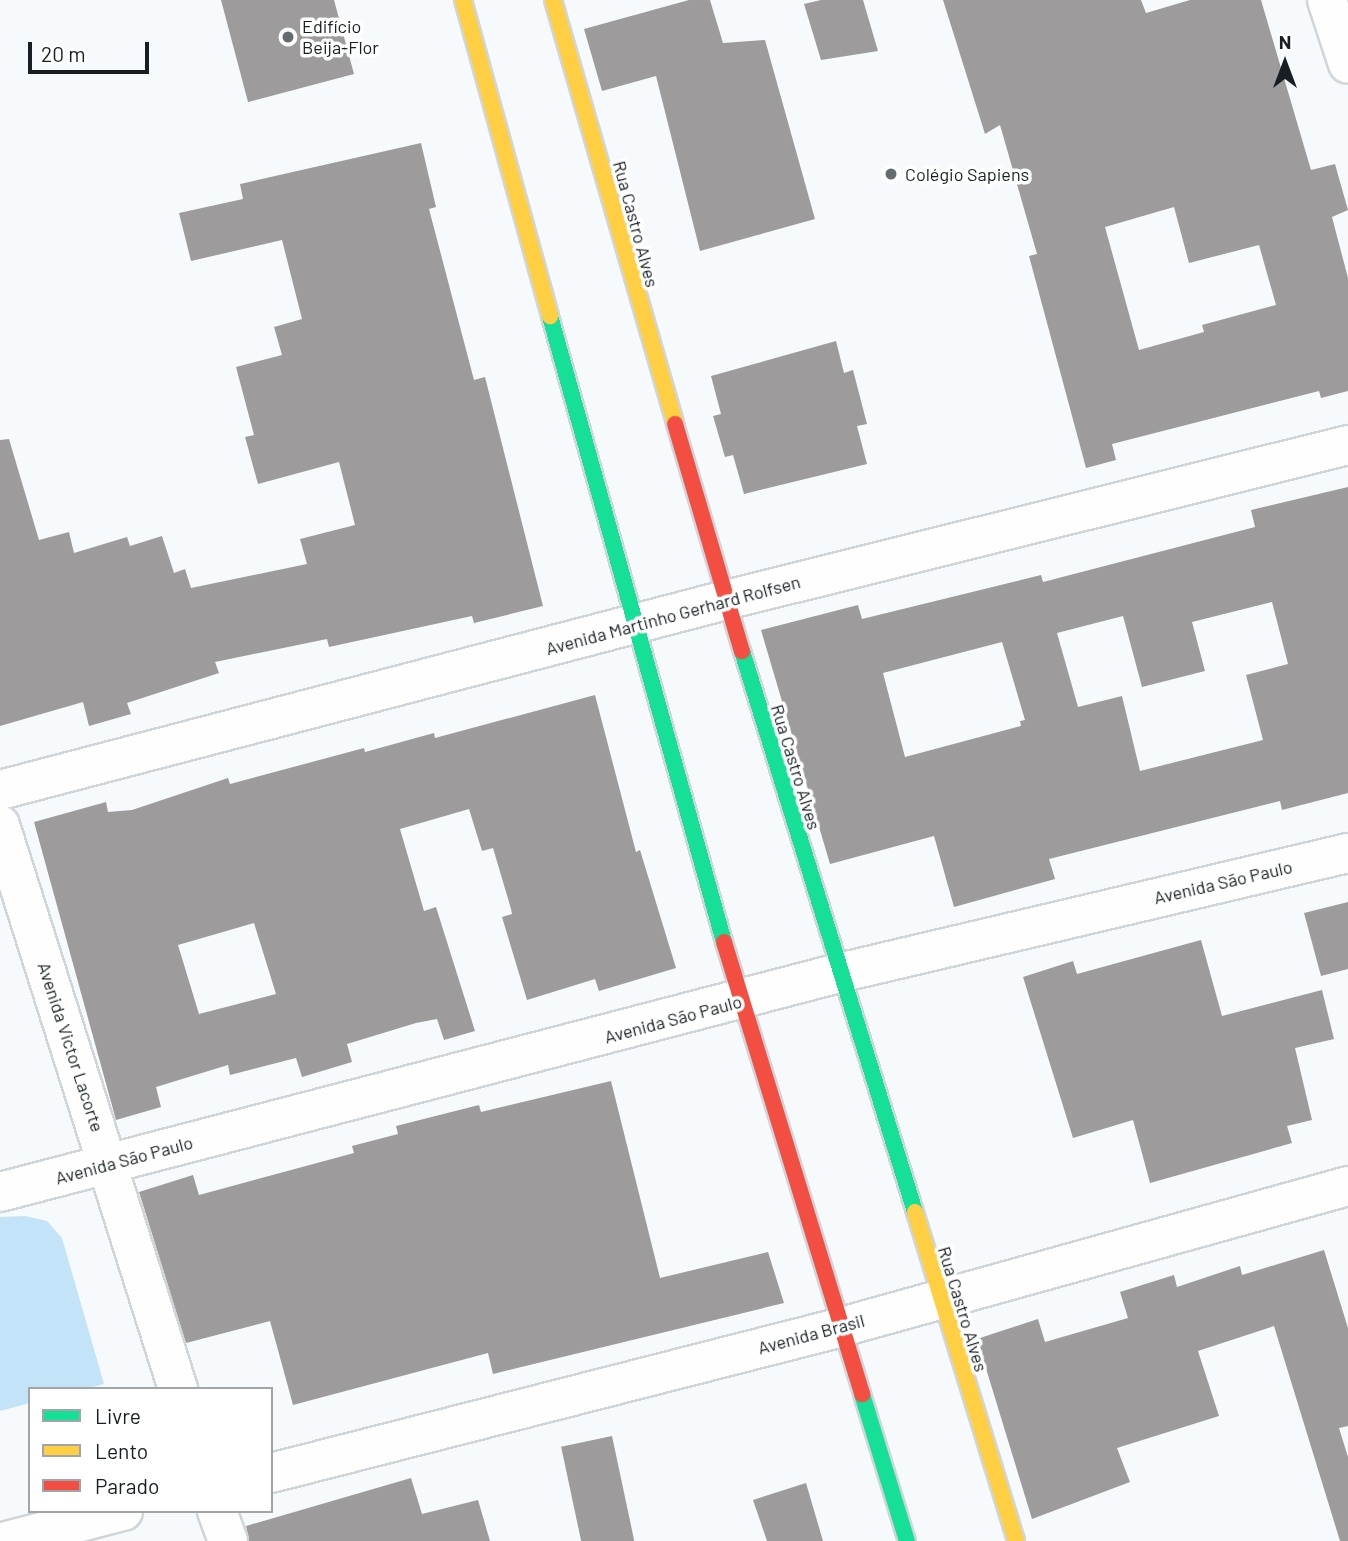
<!DOCTYPE html>
<meta charset="utf-8">
<style>
body{margin:0}
#map{position:relative;width:1348px;height:1541px;overflow:hidden;background:#f7fafc;font-family:Barlow,sans-serif}
div>[style]{position:absolute}
.green>*{inset:0;background:#c3e3f9}
.building>*{inset:0;background:#9d9b9b;transform-origin:0 0}
.roads{filter:drop-shadow(2px 0 #d0d5d9) drop-shadow(-2px 0 #d0d5d9) drop-shadow(0 2px #d0d5d9) drop-shadow(0 -2px #d0d5d9)}
.street>*{height:38px;margin:-19px;padding:0 19px;transform-origin:19px;border-radius:19px;background:#fefeff}
.fast>*{height:16px;margin:-8px;padding:0 8px;transform-origin:8px;border-radius:8px;background:#16e098}
.slow>*{height:16px;margin:-8px;padding:0 8px;transform-origin:8px;border-radius:8px;background:#ffcf43}
.jam>*{height:16px;margin:-8px;padding:0 8px;transform-origin:8px;border-radius:8px;background:#f24e42}
.dots>*{width:19px;height:19px;translate:-50% -50%;box-sizing:border-box;border:4px solid #fff;border-radius:50%}
span{translate:-50% -50%;white-space:nowrap;text-align:center;line-height:1.15;-webkit-text-stroke:7px #fff;paint-order:stroke}
.poi-label{font-size:18px;color:#171f24}
.left{translate:0 -50%;text-align:left}
.street-label{font-size:18px;color:#171f24}
.legend{position:absolute;left:28px;top:1387px;width:245px;height:126px;box-sizing:border-box;background:#fff;border:2px solid #a2a5a7;margin:0;padding:9px 12px;list-style:none;font-size:21px;color:#171f24}
.legend li{display:flex;align-items:center;gap:14px;height:35px}
.legend b{width:35px;border:2px solid #a2a5a7}
.north{position:absolute;left:1250px;top:28px;width:70px;height:70px;-webkit-text-stroke:5px #fff;paint-order:stroke;rotate:0deg;font-size:19px;font-weight:700;line-height:28px;text-align:center;color:#171f24}
.north::after{content:'';display:block;margin:auto;width:24px;height:32px;background:#171f24;clip-path:polygon(50% 0,100% 100%,50% 72%,0 100%)}
.scale{position:absolute;left:28px;top:42px;width:121px;height:32px;box-sizing:border-box;border:4px solid #171f24;border-top:0;padding-left:9px;font-size:21px;line-height:24px;white-space:nowrap;color:#171f24;-webkit-text-stroke:5px #fff;paint-order:stroke}
</style>
<div id="map">
<div class="green">
<i style="clip-path:polygon(25px 1216px,47px 1221px,62px 1238px,104px 1384px,85px 1389px,30px 1389px,30px 1403px,0 1411px,0 1217px)"></i>
</div>
<div class="building">
<i style="clip-path:polygon(221px 0,334px 0,354px 74px,248px 102px)"></i>
<i style="clip-path:polygon(689px 0,710px 0,723px 43px,765px 40px,815px 219px,700px 251px,656px 76px,602px 91px,584px 29px)"></i>
<i style="clip-path:polygon(821px 0,863px 0,878px 51px,821px 60px,804px 4px)"></i>
<i style="clip-path:polygon(evenodd,943px 0,1141px 0,1146px 13px,1190px 0,1261px 0,1311px 170px,1335px 164px,1348px 210px,1332px 217px,1348px 278px,1348px 391px,1321px 398px,1319px 391px,1112px 444px,1116px 460px,1086px 468px,1029px 256px,1037px 254px,1000px 125px,985px 134px,943px 0,1174px 207px,1189px 263px,1259px 245px,1276px 305px,1202px 325px,1204px 332px,1139px 350px,1105px 227px,1174px 207px)"></i>
<i style="clip-path:polygon(421px 143px,436px 207px,429px 209px,474px 380px,485px 377px,543px 606px,474px 623px,472px 616px,329px 647px,327px 639px,215px 662px,219px 673px,127px 703px,131px 714px,89px 726px,83px 702px,0 726px,0 440px,9px 439px,39px 540px,69px 532px,74px 553px,127px 537px,130px 546px,162px 536px,174px 573px,185px 569px,191px 588px,307px 564px,300px 539px,355px 525px,339px 462px,258px 484px,245px 437px,254px 435px,236px 367px,282px 355px,274px 327px,302px 319px,282px 240px,191px 261px,179px 213px,243px 199px,240px 184px)"></i>
<i style="clip-path:polygon(836px 341px,844px 373px,853px 370px,867px 424px,857px 426px,867px 464px,744px 494px,733px 455px,725px 457px,713px 416px,721px 414px,711px 376px)"></i>
<i style="clip-path:polygon(evenodd,1348px 487px,1348px 793px,1282px 810px,1280px 801px,1049px 859px,1055px 879px,954px 907px,934px 836px,830px 864px,761px 630px,858px 605px,862px 619px,1041px 575px,1043px 582px,1255px 527px,1251px 510px,1348px 487px,1272px 602px,1288px 664px,1246px 675px,1263px 740px,1140px 771px,1122px 696px,1078px 707px,1057px 633px,1123px 616px,1142px 687px,1205px 671px,1192px 622px,1272px 602px,1348px 487px,1002px 642px,1025px 720px,1020px 721px,1021px 726px,905px 757px,883px 673px,1002px 642px)"></i>
<i style="clip-path:polygon(evenodd,595px 695px,636px 852px,640px 850px,676px 968px,599px 991px,595px 979px,527px 1000px,502px 917px,512px 914px,511px 909px,493px 848px,482px 851px,469px 809px,400px 829px,424px 911px,436px 907px,475px 1031px,444px 1040px,437px 1019px,416px 1023px,347px 1044px,352px 1062px,302px 1077px,296px 1058px,230px 1075px,228px 1065px,156px 1087px,161px 1107px,116px 1120px,34px 822px,106px 802px,108px 812px,132px 810px,228px 778px,230px 784px,364px 748px,365px 752px,434px 733px,435px 738px,595px 695px,254px 923px,276px 994px,199px 1014px,178px 945px,254px 923px)"></i>
<i style="clip-path:polygon(1348px 902px,1348px 969px,1321px 976px,1304px 913px)"></i>
<i style="clip-path:polygon(1201px 940px,1222px 1016px,1322px 990px,1334px 1039px,1295px 1048px,1312px 1120px,1287px 1126px,1292px 1143px,1150px 1183px,1133px 1120px,1073px 1138px,1023px 977px,1073px 961px,1077px 974px)"></i>
<i style="clip-path:polygon(611px 1081px,660px 1278px,768px 1252px,784px 1303px,493px 1374px,488px 1353px,293px 1405px,270px 1321px,186px 1343px,139px 1192px,193px 1175px,199px 1195px,354px 1153px,352px 1146px,398px 1134px,396px 1126px,479px 1105px,481px 1112px)"></i>
<i style="clip-path:polygon(1324px 1250px,1348px 1328px,1348px 1426px,1339px 1428px,1348px 1457px,1348px 1541px,1340px 1541px,1274px 1326px,1198px 1351px,1219px 1416px,1117px 1448px,1130px 1482px,1032px 1519px,977px 1339px,1038px 1319px,1045px 1342px,1128px 1318px,1120px 1292px,1174px 1275px,1177px 1287px,1240px 1266px,1242px 1275px)"></i>
<i style="left:612px;top:1436px;width:107px;height:52px;rotate:78deg"></i>
<i style="clip-path:polygon(411px 1478px,422px 1514px,478px 1500px,490px 1541px,249px 1541px,246px 1526px)"></i>
<i style="clip-path:polygon(806px 1483px,823px 1541px,767px 1541px,753px 1500px)"></i>
</div>
<div class="roads">
<div class="street">
<i style="left:1327px;top:0;width:67px;rotate:71.8deg"></i>
<i style="left:0;top:790px;width:750px;rotate:-14.67deg"></i>
<i style="left:726px;top:600px;width:641px;rotate:-13.99deg"></i>
<i style="left:0;top:825px;width:591px;rotate:72.48deg"></i>
<i style="left:0;top:1192px;width:867px;rotate:-14.63deg"></i>
<i style="left:839px;top:973px;width:523px;rotate:-13.27deg"></i>
<i style="left:271px;top:1473px;width:585px;rotate:-14.34deg"></i>
<i style="left:838px;top:1328px;width:529px;rotate:-15.56deg"></i>
<i style="left:217px;top:1511px;width:32px;rotate:70deg"></i>
<i style="left:7px;top:1541px;width:120px;rotate:-14.5deg"></i>
</div>
<div class="fast">
<i style="left:550px;top:316px;width:650px;rotate:74.47deg"></i>
<i style="left:742px;top:651px;width:587px;rotate:72.86deg"></i>
<i style="left:862px;top:1394px;width:154px;rotate:73deg"></i>
</div>
<div class="slow">
<i style="left:463px;top:0;width:328px;rotate:74.6deg"></i>
<i style="left:553px;top:0;width:441px;rotate:73.9deg"></i>
<i style="left:915px;top:1212px;width:344px;rotate:72.9deg"></i>
</div>
<div class="jam">
<i style="left:675px;top:424px;width:237px;rotate:73.6deg"></i>
<i style="left:724px;top:942px;width:473px;rotate:73deg"></i>
</div>
</div>
<div class="dots">
<i style="left:288px;top:37px;background:#656c70"></i>
<i style="left:891px;top:174px;background:#656c70"></i>
</div>
<div class="poi-label">
<span class="left" style="left:302px;top:37px">Edifício<br>Beija-Flor</span>
<span class="left" style="left:905px;top:174px">Colégio Sapiens</span>
</div>
<div class="street-label">
<span style="left:636px;top:224px;rotate:75deg">Rua Castro Alves</span>
<span style="left:673px;top:615px;rotate:-15deg">Avenida Martinho Gerhard Rolfsen</span>
<span style="left:796px;top:767px;rotate:73deg">Rua Castro Alves</span>
<span style="left:1223px;top:882px;rotate:-13deg">Avenida São Paulo</span>
<span style="left:673px;top:1019px;rotate:-15deg">Avenida São Paulo</span>
<span style="left:71px;top:1047px;rotate:72deg">Avenida Victor Lacorte</span>
<span style="left:124px;top:1160px;rotate:-15deg">Avenida São Paulo</span>
<span style="left:963px;top:1309px;rotate:73deg">Rua Castro Alves</span>
<span style="left:811px;top:1334px;rotate:-15deg">Avenida Brasil</span>
</div>
<ul class="legend">
<li><b style="height:9px;background:#16e098"></b>Livre</li>
<li><b style="height:9px;background:#ffcf43"></b>Lento</li>
<li><b style="height:9px;background:#f24e42"></b>Parado</li>
</ul>
<div class="north">N</div>
<div class="scale">20 m</div>
</div>
